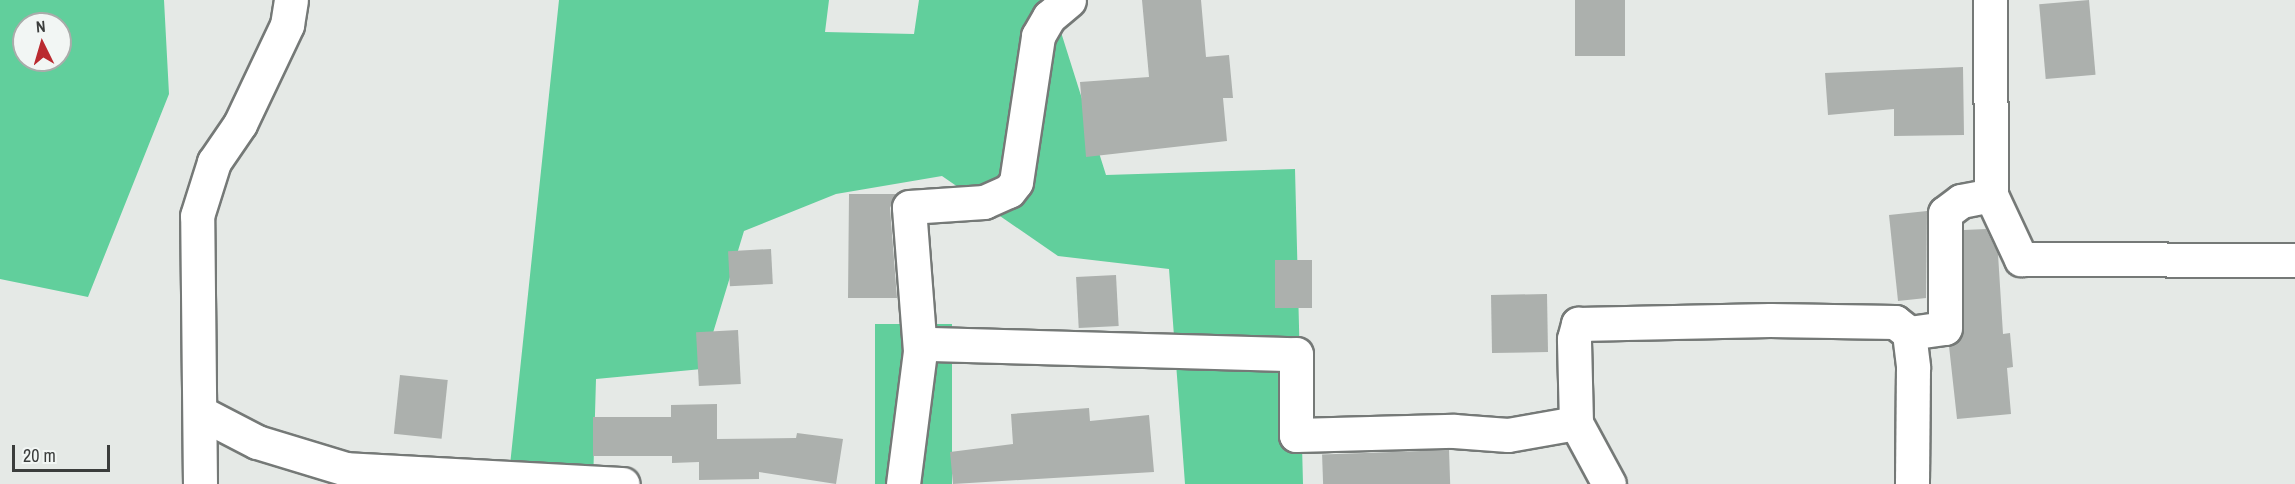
<!DOCTYPE html>
<style>
body{margin:0}
#map{position:relative;width:2295px;height:484px;overflow:hidden;background:#e5e9e6;font-family:"Archivo Narrow",sans-serif}
div>[style]{position:absolute}
.forest>*{inset:0;background:#61cf9c;transform-origin:0 0}
.building>*{inset:0;background:#acb0ad;transform-origin:0 0}
.roads{filter:drop-shadow(2px 0 #757977) drop-shadow(-2px 0 #757977) drop-shadow(0 2px #757977) drop-shadow(0 -2px #757977)}
.minor>*{height:33px;margin:-16.5px;padding:0 16.5px;transform-origin:16.5px;border-radius:16.5px;background:#fff}
span{translate:-50% -50%;white-space:nowrap;text-align:center;line-height:1.15;-webkit-text-stroke:5px #f2f6f4;paint-order:stroke}
.north{position:absolute;left:12px;top:12px;width:60px;height:60px;box-sizing:border-box;background:#f2f6f4;border:2px solid #a9acaa;border-radius:50%;rotate:355deg;font-size:16px;font-weight:700;line-height:24px;text-align:center;color:#3b3d3c}
.north::after{content:'';display:block;margin:auto;width:21px;height:27px;background:#ba2a30;clip-path:polygon(50% 0,100% 100%,50% 72%,0 100%)}
.scale{position:absolute;left:12px;top:445px;width:98px;height:27px;box-sizing:border-box;border:3px solid #3b3d3c;border-top:0;padding-left:8px;font-size:18px;line-height:21px;white-space:nowrap;color:#3b3d3c;-webkit-text-stroke:4px #f2f6f4;paint-order:stroke}
</style>
<div id="map">
<div class="forest">
<i style="clip-path:polygon(evenodd,0 0,164px 0,169px 94px,88px 297px,0 279px,0 0,24px 24px,60px 24px,60px 60px,24px 60px,24px 24px)"></i>
<i style="clip-path:polygon(559px 0,829px 0,825px 32px,914px 34px,919px 0,1061px 0,1054px 10px,1106px 175px,1295px 169px,1303px 484px,1185px 484px,1169px 269px,1058px 256px,942px 176px,836px 194px,744px 231px,702px 369px,596px 379px,593px 484px,508px 484px)"></i>
<i style="left:952px;top:324px;width:160px;height:77px;rotate:90deg"></i>
</div>
<div class="building">
<i style="clip-path:polygon(1142px 0,1201px 0,1206px 57px,1229px 55px,1233px 98px,1223px 98px,1227px 141px,1086px 157px,1080px 82px,1149px 77px)"></i>
<i style="left:1575px;top:0;width:50px;height:56px"></i>
<i style="left:2089px;top:0;width:75px;height:50px;rotate:85deg"></i>
<i style="clip-path:polygon(1963px 67px,1964px 135px,1894px 136px,1894px 109px,1828px 115px,1825px 73px)"></i>
<i style="clip-path:polygon(849px 194px,896px 194px,890px 208px,897px 298px,848px 298px)"></i>
<i style="clip-path:polygon(1927px 211px,1926px 298px,1898px 301px,1889px 215px)"></i>
<i style="clip-path:polygon(1986px 229px,1998px 254px,2003px 334px,2010px 333px,2013px 367px,2007px 368px,2011px 414px,1957px 419px,1949px 346px,1961px 337px,1964px 328px,1964px 230px)"></i>
<i style="left:771px;top:249px;width:35px;height:43px;rotate:87deg"></i>
<i style="left:1275px;top:260px;width:37px;height:48px"></i>
<i style="left:1116px;top:275px;width:51px;height:40px;rotate:87deg"></i>
<i style="left:1547px;top:294px;width:58px;height:56px;rotate:89deg"></i>
<i style="left:738px;top:330px;width:54px;height:42px;rotate:87deg"></i>
<i style="left:400px;top:375px;width:48px;height:59px;rotate:6deg"></i>
<i style="clip-path:polygon(717px 404px,717px 439px,796px 438px,797px 433px,843px 439px,836px 484px,759px 472px,759px 479px,699px 480px,699px 462px,672px 463px,672px 456px,593px 456px,593px 417px,671px 417px,671px 405px)"></i>
<i style="clip-path:polygon(1089px 408px,1090px 421px,1149px 415px,1154px 472px,953px 484px,950px 452px,1013px 444px,1011px 414px)"></i>
<i style="left:1449px;top:450px;width:34px;height:127px;rotate:88deg"></i>
</div>
<div class="roads">
<div class="minor">
<i style="left:1991px;top:195px;width:71px;rotate:64.9deg"></i>
<i style="left:2021px;top:259px;width:274px;rotate:0.2deg"></i>
<i style="left:1909px;top:333px;width:36px;rotate:-8deg"></i>
<i style="left:1945px;top:328px;width:115px;rotate:-90deg"></i>
<i style="left:1945px;top:213px;width:20px;rotate:-37deg"></i>
<i style="left:1961px;top:201px;width:31px;rotate:-11deg"></i>
<i style="left:1991px;top:195px;width:195px;rotate:-90.3deg"></i>
<i style="left:920px;top:351px;width:144px;rotate:-94.4deg"></i>
<i style="left:909px;top:207px;width:75px;rotate:-3.8deg"></i>
<i style="left:984px;top:202px;width:27px;rotate:-24deg"></i>
<i style="left:1009px;top:191px;width:11px;rotate:-52deg"></i>
<i style="left:1016px;top:182px;width:148px;rotate:-81.4deg"></i>
<i style="left:1038px;top:36px;width:22px;rotate:-60deg"></i>
<i style="left:1049px;top:17px;width:26px;rotate:-40deg"></i>
<i style="left:201px;top:413px;width:63px;rotate:27.4deg"></i>
<i style="left:257px;top:442px;width:93px;rotate:16.9deg"></i>
<i style="left:346px;top:469px;width:277px;rotate:3.1deg"></i>
<i style="left:1576px;top:423px;width:69px;rotate:61.6deg"></i>
<i style="left:200px;top:484px;width:268px;rotate:-90.6deg"></i>
<i style="left:197px;top:216px;width:57px;rotate:-72.5deg"></i>
<i style="left:214px;top:162px;width:46px;rotate:-55.6deg"></i>
<i style="left:240px;top:124px;width:110px;rotate:-64.6deg"></i>
<i style="left:287px;top:25px;width:25px;rotate:-81deg"></i>
<i style="left:903px;top:484px;width:134px;rotate:-82.7deg"></i>
<i style="left:920px;top:351px;width:12px;rotate:-35deg"></i>
<i style="left:930px;top:344px;width:366px;rotate:1.6deg"></i>
<i style="left:1296px;top:354px;width:81px;rotate:90deg"></i>
<i style="left:1296px;top:435px;width:158px;rotate:-1.5deg"></i>
<i style="left:1454px;top:431px;width:54px;rotate:4.2deg"></i>
<i style="left:1508px;top:435px;width:69px;rotate:-10deg"></i>
<i style="left:1576px;top:423px;width:84px;rotate:-91.4deg"></i>
<i style="left:1574px;top:339px;width:16px;rotate:-75deg"></i>
<i style="left:1578px;top:324px;width:192px;rotate:-1.2deg"></i>
<i style="left:1770px;top:320px;width:125px;rotate:0.9deg"></i>
<i style="left:1895px;top:322px;width:18px;rotate:38deg"></i>
<i style="left:1909px;top:333px;width:35px;rotate:83deg"></i>
<i style="left:1913px;top:368px;width:116px;rotate:90.5deg"></i>
</div>
</div>
<div class="north">N</div>
<div class="scale">20 m</div>
</div>
